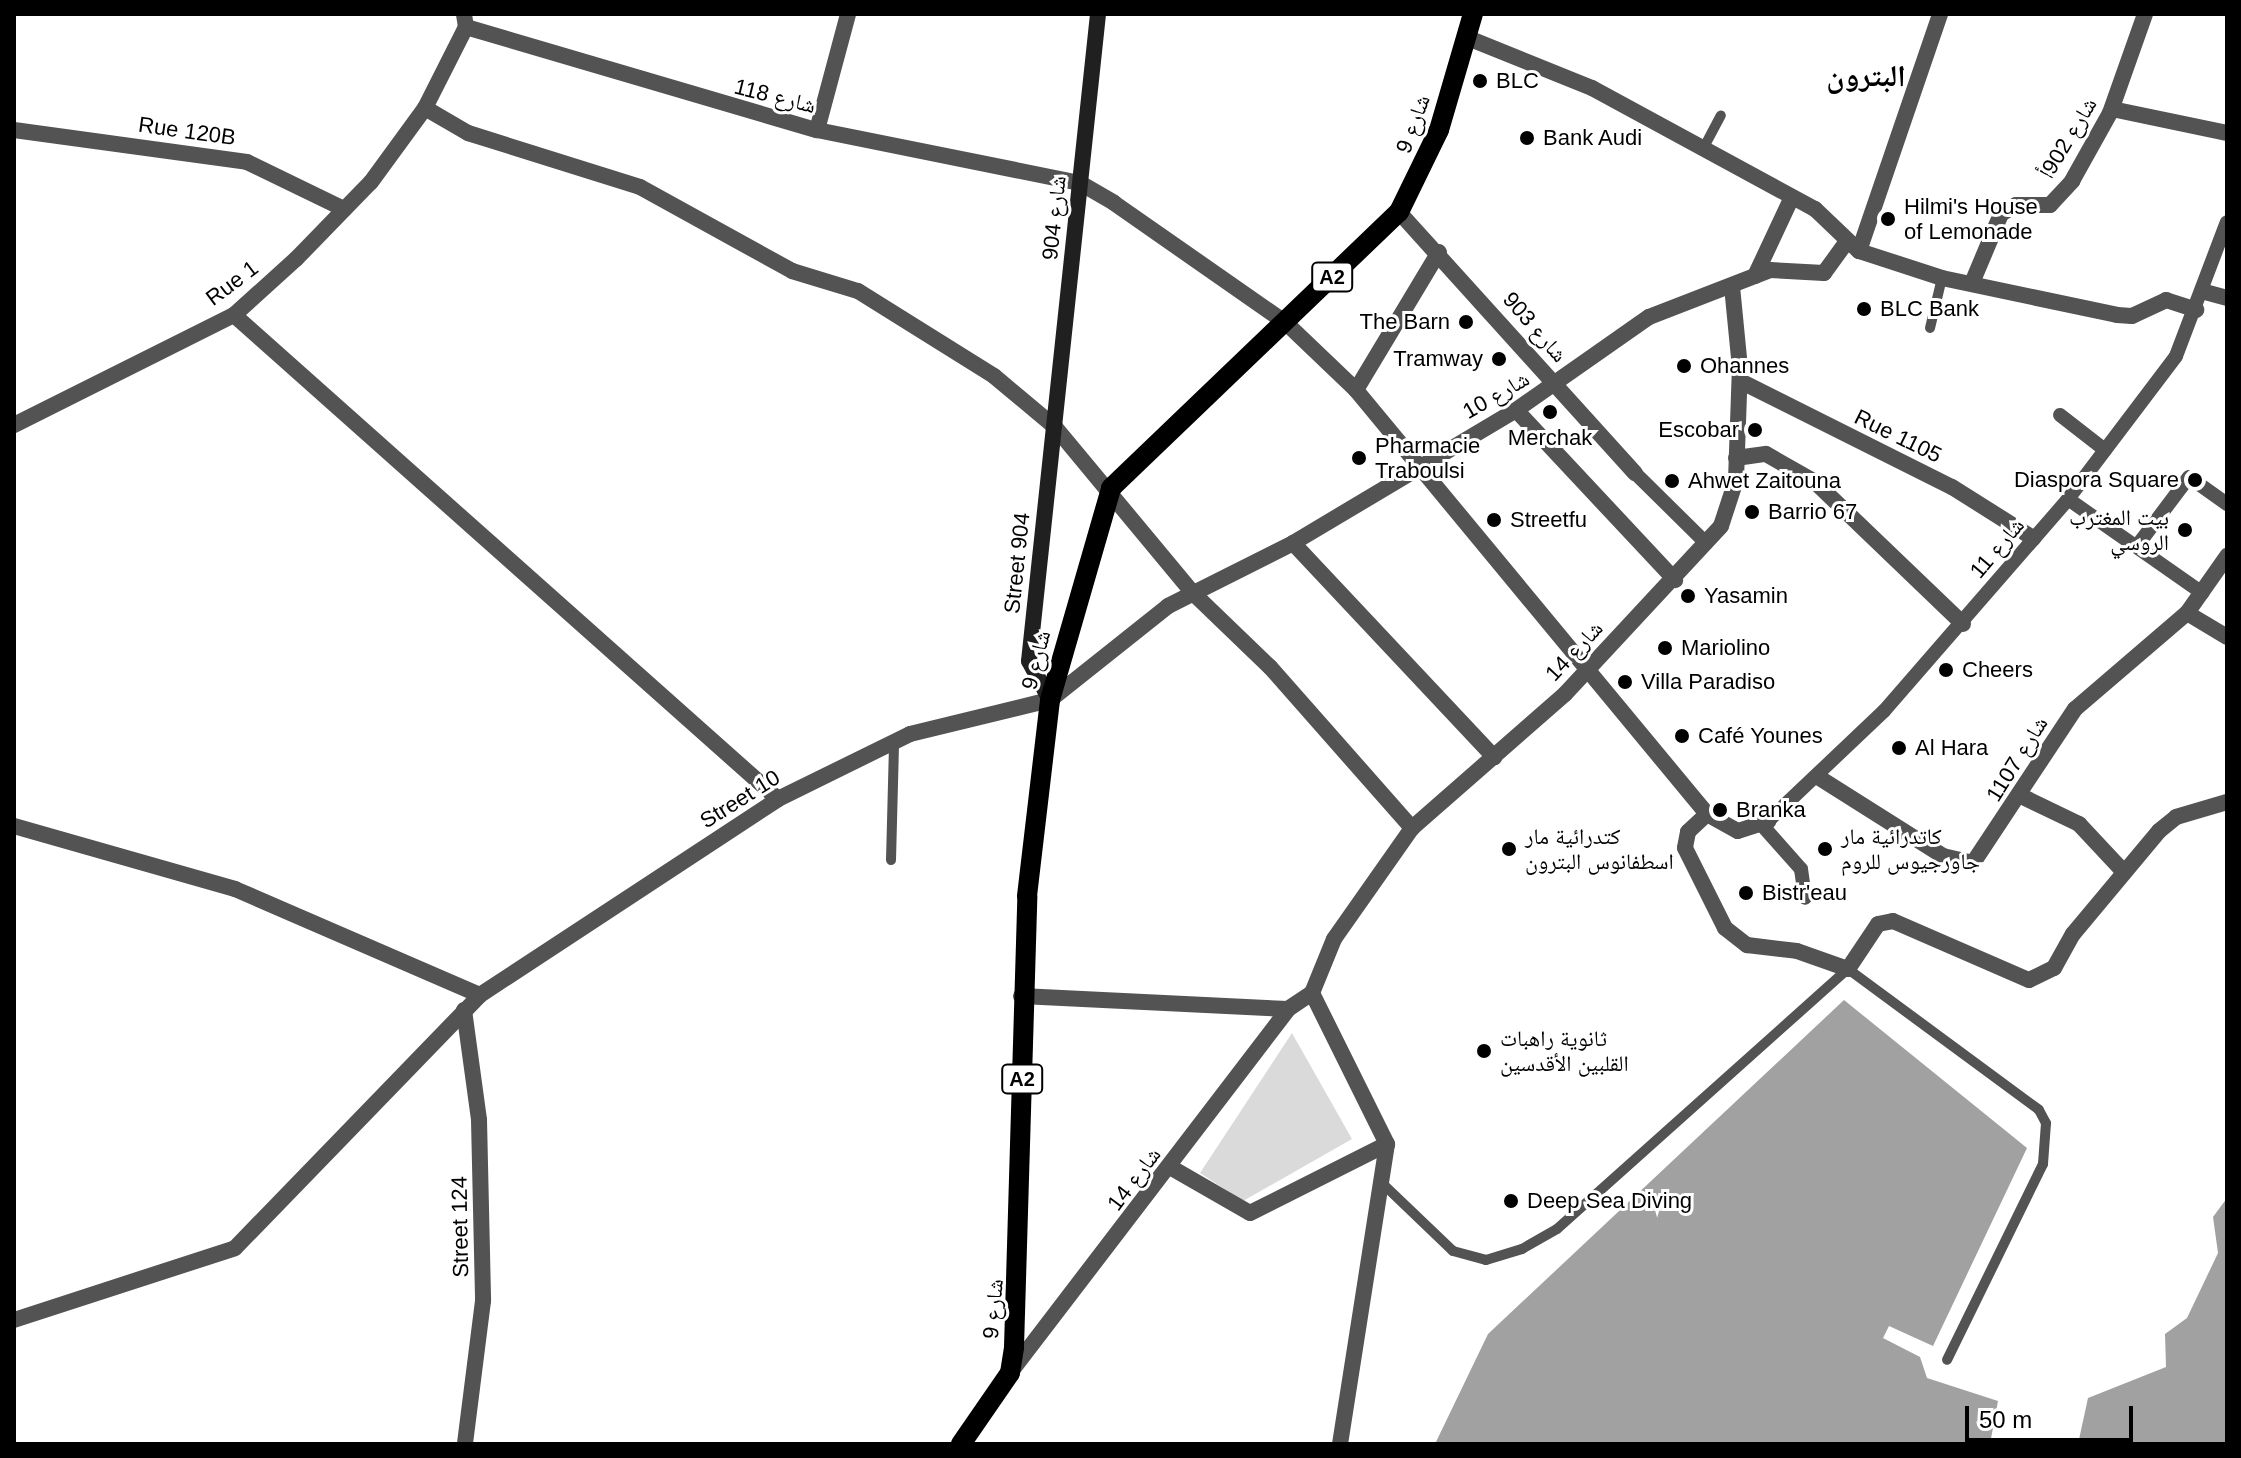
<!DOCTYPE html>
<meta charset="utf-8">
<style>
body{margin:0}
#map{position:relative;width:2241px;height:1458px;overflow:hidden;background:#fff;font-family:Helvetica,"Noto Naskh Arabic",sans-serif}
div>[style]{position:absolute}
.green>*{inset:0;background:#dadada}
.water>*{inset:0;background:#a1a1a1}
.service>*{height:10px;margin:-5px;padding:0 5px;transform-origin:5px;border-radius:5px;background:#535353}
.pedestrian>*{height:14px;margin:-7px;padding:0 7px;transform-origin:7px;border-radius:7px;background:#535353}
.minor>*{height:16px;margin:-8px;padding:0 8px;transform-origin:8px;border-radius:8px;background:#535353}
.tertiary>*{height:16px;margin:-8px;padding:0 8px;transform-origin:8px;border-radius:8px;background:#535353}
.secondary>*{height:16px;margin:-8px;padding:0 8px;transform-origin:8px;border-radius:8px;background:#202020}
.primary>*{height:20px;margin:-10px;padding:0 10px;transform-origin:10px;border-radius:10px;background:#000}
.dots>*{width:22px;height:22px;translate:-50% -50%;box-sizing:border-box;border:4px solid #fff;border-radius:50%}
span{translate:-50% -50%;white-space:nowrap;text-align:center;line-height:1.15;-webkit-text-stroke:6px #fff;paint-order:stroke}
.shield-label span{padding:2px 6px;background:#fff;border:2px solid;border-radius:6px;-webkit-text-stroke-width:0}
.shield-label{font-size:20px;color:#000;font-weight:700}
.poi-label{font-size:22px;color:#000}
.left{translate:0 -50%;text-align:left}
.right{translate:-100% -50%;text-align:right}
.street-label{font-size:22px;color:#000}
.district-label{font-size:30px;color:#000;font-weight:700}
.frame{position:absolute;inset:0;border:16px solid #000;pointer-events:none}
.scale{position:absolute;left:1965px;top:1406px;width:168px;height:36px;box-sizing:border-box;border:4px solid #000;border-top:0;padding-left:10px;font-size:24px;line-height:28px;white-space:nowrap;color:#000;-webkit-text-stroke:6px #fff;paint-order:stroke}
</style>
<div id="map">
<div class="green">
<i style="clip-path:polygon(1292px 1033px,1352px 1139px,1243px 1201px,1200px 1173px)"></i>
</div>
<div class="water">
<i style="clip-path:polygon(1844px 1000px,2027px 1148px,1933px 1346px,1889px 1326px,1883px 1338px,1920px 1357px,1927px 1378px,1998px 1401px,1990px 1444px,1435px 1444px,1488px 1334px)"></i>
<i style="clip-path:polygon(2227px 1198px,2227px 1444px,2078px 1444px,2088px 1398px,2166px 1367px,2165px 1334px,2187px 1318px,2218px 1253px,2213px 1217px)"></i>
</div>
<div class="service">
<i style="left:1703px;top:149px;width:38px;rotate:-62deg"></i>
<i style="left:1930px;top:328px;width:51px;rotate:-76.5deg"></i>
<i style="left:891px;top:860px;width:118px;rotate:-88.5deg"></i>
<i style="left:1383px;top:1184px;width:97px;rotate:43.7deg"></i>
<i style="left:1453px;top:1251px;width:34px;rotate:15deg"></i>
<i style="left:1486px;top:1260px;width:38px;rotate:-17deg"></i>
<i style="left:1522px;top:1249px;width:40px;rotate:-29.7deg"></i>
<i style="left:1557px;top:1229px;width:390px;rotate:-41.8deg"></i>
<i style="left:1848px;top:969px;width:237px;rotate:36.4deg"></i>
<i style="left:2039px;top:1110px;width:15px;rotate:62deg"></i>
<i style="left:2046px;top:1123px;width:41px;rotate:94.2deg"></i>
<i style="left:2043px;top:1164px;width:218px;rotate:116.1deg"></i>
</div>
<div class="pedestrian">
<i style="left:2060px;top:415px;width:57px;rotate:37.9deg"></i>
<i style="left:1635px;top:473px;width:100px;rotate:44.6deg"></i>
<i style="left:2068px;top:499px;width:164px;rotate:35deg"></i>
<i style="left:2137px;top:546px;width:86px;rotate:-53deg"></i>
<i style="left:2189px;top:477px;width:47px;rotate:35.4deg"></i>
<i style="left:1768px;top:821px;width:160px;rotate:-43.5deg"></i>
<i style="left:1884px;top:711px;width:281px;rotate:-49deg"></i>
<i style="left:2068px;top:499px;width:179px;rotate:-52.9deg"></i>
<i style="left:2176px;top:356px;width:143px;rotate:-69.2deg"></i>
<i style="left:1761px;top:824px;width:60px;rotate:48.4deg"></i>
<i style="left:1801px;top:869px;width:29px;rotate:82deg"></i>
</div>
<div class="minor">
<i style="left:466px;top:27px;width:366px;rotate:16.4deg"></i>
<i style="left:817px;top:130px;width:268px;rotate:11.4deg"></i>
<i style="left:1080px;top:183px;width:39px;rotate:30deg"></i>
<i style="left:1114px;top:203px;width:210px;rotate:34.9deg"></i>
<i style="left:1286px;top:323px;width:97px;rotate:43.7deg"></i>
<i style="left:1356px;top:390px;width:550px;rotate:50.38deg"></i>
<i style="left:1707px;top:814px;width:35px;rotate:29deg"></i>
<i style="left:1738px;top:831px;width:32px;rotate:-18deg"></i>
<i style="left:1468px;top:38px;width:134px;rotate:22deg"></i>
<i style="left:1592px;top:88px;width:254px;rotate:28.5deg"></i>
<i style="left:1815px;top:209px;width:61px;rotate:43.7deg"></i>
<i style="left:1859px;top:251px;width:87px;rotate:18deg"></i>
<i style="left:1942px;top:278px;width:179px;rotate:11.9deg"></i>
<i style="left:2117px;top:315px;width:15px;rotate:4deg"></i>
<i style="left:2132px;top:316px;width:38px;rotate:-25deg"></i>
<i style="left:2166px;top:300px;width:32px;rotate:18deg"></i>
<i style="left:425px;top:108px;width:50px;rotate:30.2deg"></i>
<i style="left:468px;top:133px;width:180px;rotate:17.4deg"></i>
<i style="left:640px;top:187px;width:174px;rotate:28.9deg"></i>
<i style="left:792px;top:271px;width:69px;rotate:16.9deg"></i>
<i style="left:858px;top:291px;width:160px;rotate:32deg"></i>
<i style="left:994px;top:376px;width:80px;rotate:39.9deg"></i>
<i style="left:1055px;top:427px;width:216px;rotate:50.3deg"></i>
<i style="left:1193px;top:593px;width:107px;rotate:43.9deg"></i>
<i style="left:1270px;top:667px;width:215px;rotate:48.6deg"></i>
<i style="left:2112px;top:109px;width:117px;rotate:11.8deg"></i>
<i style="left:14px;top:130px;width:235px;rotate:7.8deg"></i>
<i style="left:247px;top:162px;width:108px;rotate:25.9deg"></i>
<i style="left:817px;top:130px;width:120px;rotate:-75deg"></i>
<i style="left:1399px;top:212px;width:352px;rotate:47.9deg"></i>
<i style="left:1859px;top:251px;width:250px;rotate:-71.1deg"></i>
<i style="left:1755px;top:276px;width:87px;rotate:-64.9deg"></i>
<i style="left:1972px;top:283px;width:75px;rotate:-67.2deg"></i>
<i style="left:2001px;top:214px;width:17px;rotate:-31deg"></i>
<i style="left:2016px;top:205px;width:34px"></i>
<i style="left:2050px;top:205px;width:33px;rotate:-47deg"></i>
<i style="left:2072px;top:181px;width:78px;rotate:-60.8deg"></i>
<i style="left:2110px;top:113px;width:105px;rotate:-70.5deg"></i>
<i style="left:2205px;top:292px;width:23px;rotate:15deg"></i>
<i style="left:234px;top:315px;width:728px;rotate:41.66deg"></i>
<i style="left:1740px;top:381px;width:237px;rotate:26.6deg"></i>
<i style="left:1952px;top:487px;width:96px;rotate:32.2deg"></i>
<i style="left:1356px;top:390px;width:161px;rotate:-59deg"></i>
<i style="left:1516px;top:410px;width:233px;rotate:46.9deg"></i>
<i style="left:1736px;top:458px;width:30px;rotate:-8deg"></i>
<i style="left:1766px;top:454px;width:56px;rotate:29.7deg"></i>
<i style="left:1815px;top:482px;width:205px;rotate:43.8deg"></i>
<i style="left:1293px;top:543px;width:294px;rotate:46.8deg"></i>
<i style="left:2187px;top:613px;width:47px;rotate:31deg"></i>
<i style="left:1050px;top:700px;width:151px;rotate:-38.5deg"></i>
<i style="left:1168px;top:606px;width:140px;rotate:-26.7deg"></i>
<i style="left:1293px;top:543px;width:260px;rotate:-30.8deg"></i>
<i style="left:1516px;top:410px;width:162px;rotate:-35deg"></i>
<i style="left:1649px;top:317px;width:130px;rotate:-21.2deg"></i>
<i style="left:1770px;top:270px;width:54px;rotate:3.2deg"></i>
<i style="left:1824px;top:273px;width:37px;rotate:-54deg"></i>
<i style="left:1818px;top:777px;width:148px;rotate:32.3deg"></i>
<i style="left:1943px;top:856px;width:31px;rotate:13deg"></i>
<i style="left:1973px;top:863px;width:185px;rotate:-56.5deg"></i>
<i style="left:2075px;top:709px;width:148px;rotate:-40.6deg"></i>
<i style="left:2187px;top:613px;width:70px;rotate:-54.9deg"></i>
<i style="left:2019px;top:795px;width:67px;rotate:25.8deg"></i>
<i style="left:2079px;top:824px;width:64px;rotate:46.9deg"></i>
<i style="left:1707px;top:814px;width:26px;rotate:137deg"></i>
<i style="left:1688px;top:832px;width:16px;rotate:101deg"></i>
<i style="left:1685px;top:848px;width:89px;rotate:63.4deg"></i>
<i style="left:1725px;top:928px;width:28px;rotate:38deg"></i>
<i style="left:1747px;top:945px;width:50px;rotate:6.8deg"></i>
<i style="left:1797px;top:951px;width:54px;rotate:19.4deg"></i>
<i style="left:1848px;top:969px;width:54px;rotate:-56.3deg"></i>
<i style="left:1878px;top:924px;width:15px;rotate:-11deg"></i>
<i style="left:1893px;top:921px;width:148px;rotate:23.5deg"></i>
<i style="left:2029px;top:980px;width:28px;rotate:-26deg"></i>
<i style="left:2054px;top:968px;width:39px;rotate:-61deg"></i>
<i style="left:2073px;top:934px;width:134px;rotate:-50.1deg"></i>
<i style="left:2159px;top:831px;width:22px;rotate:-39deg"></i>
<i style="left:2176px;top:817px;width:53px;rotate:-16.4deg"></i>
<i style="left:14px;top:826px;width:230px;rotate:15.9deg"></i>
<i style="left:235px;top:889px;width:267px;rotate:23.4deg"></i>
<i style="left:1312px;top:993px;width:58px;rotate:-67.8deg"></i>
<i style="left:1334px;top:939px;width:136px;rotate:-54.9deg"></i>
<i style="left:1412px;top:828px;width:203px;rotate:-41.2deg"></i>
<i style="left:1565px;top:694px;width:229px;rotate:-47.1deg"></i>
<i style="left:1721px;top:526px;width:48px;rotate:-71.9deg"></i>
<i style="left:1736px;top:480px;width:112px;rotate:-88deg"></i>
<i style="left:1740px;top:368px;width:82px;rotate:-95.6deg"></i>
<i style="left:1312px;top:993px;width:169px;rotate:63.6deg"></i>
<i style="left:1387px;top:1144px;width:304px;rotate:98.9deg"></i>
<i style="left:1021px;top:996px;width:267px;rotate:2.8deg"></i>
<i style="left:1288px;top:1009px;width:29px;rotate:-34deg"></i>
<i style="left:464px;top:1010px;width:111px;rotate:82.2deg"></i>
<i style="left:479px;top:1120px;width:181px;rotate:88.7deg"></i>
<i style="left:483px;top:1301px;width:144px;rotate:97.2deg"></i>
<i style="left:1170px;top:1167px;width:92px;rotate:29.9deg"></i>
<i style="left:1250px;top:1213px;width:153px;rotate:-26.7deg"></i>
<i style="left:1010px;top:1373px;width:458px;rotate:-52.6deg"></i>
</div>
<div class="tertiary">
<i style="left:14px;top:425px;width:246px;rotate:-26.6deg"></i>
<i style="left:234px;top:315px;width:84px;rotate:-42.1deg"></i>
<i style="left:296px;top:259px;width:107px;rotate:-45.8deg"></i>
<i style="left:371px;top:182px;width:92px;rotate:-53.9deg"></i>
<i style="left:425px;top:108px;width:91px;rotate:-63.2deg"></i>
<i style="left:466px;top:27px;width:13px;rotate:-99deg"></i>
<i style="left:14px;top:1320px;width:232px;rotate:-18deg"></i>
<i style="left:235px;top:1248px;width:352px;rotate:-45.9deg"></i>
<i style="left:480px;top:995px;width:357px;rotate:-33.3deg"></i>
<i style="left:778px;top:799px;width:147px;rotate:-26.2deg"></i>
<i style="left:910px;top:734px;width:144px;rotate:-13.7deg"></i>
</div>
<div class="secondary">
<i style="left:1050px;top:700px;width:44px;rotate:-118.3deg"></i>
<i style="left:1029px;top:661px;width:651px;rotate:-83.91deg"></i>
</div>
<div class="primary">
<i style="left:961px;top:1444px;width:86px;rotate:-55.4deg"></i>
<i style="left:1010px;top:1373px;width:26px;rotate:-81deg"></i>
<i style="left:1014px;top:1347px;width:451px;rotate:-88.3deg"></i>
<i style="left:1027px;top:896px;width:197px;rotate:-83.3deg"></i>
<i style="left:1050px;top:700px;width:221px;rotate:-73.9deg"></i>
<i style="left:1111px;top:488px;width:399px;rotate:-43.8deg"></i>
<i style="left:1399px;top:212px;width:91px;rotate:-64deg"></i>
<i style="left:1439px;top:130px;width:121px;rotate:-73.7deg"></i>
</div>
<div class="dots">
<i style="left:1480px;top:81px;background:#000"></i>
<i style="left:1527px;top:138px;background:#000"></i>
<i style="left:1888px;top:219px;background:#000"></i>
<i style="left:1864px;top:309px;background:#000"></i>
<i style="left:1466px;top:322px;background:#000"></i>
<i style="left:1499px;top:359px;background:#000"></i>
<i style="left:1684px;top:366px;background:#000"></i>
<i style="left:1550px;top:412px;background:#000"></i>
<i style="left:1755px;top:430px;background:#000"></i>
<i style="left:1359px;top:458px;background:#000"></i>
<i style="left:2195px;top:480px;background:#000"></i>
<i style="left:1672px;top:481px;background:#000"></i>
<i style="left:1752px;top:512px;background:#000"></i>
<i style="left:1494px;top:520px;background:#000"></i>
<i style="left:2185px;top:530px;background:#000"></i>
<i style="left:1688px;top:596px;background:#000"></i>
<i style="left:1665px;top:648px;background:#000"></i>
<i style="left:1946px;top:670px;background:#000"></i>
<i style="left:1625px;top:682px;background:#000"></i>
<i style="left:1682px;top:736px;background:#000"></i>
<i style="left:1899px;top:748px;background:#000"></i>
<i style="left:1720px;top:810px;background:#000"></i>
<i style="left:1509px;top:849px;background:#000"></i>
<i style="left:1825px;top:849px;background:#000"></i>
<i style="left:1746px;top:893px;background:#000"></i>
<i style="left:1484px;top:1051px;background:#000"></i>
<i style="left:1511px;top:1201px;background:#000"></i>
</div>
<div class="shield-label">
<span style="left:1332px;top:277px">A2</span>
<span style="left:1022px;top:1079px">A2</span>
</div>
<div class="poi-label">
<span class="left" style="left:1496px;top:81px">BLC</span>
<span class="left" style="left:1543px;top:138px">Bank Audi</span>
<span class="left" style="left:1904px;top:219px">Hilmi's House<br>of Lemonade</span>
<span class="left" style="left:1880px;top:309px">BLC Bank</span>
<span class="right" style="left:1450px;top:322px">The Barn</span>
<span class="right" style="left:1483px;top:359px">Tramway</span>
<span class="left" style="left:1700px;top:366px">Ohannes</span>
<span class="right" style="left:1739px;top:430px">Escobar</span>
<span style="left:1550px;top:438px">Merchak</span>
<span class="left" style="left:1375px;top:458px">Pharmacie<br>Traboulsi</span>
<span class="right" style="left:2179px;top:480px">Diaspora Square</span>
<span class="left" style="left:1688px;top:481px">Ahwet Zaitouna</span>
<span class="left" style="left:1768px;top:512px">Barrio 67</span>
<span class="right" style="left:2169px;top:530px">بيت المغترب<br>الروسي</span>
<span class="left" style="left:1510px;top:520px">Streetfu</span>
<span class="left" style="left:1704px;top:596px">Yasamin</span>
<span class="left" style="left:1681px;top:648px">Mariolino</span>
<span class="left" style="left:1962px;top:670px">Cheers</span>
<span class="left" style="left:1641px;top:682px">Villa Paradiso</span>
<span class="left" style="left:1698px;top:736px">Café Younes</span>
<span class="left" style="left:1915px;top:748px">Al Hara</span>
<span class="left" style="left:1736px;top:810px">Branka</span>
<span class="left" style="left:1525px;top:849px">كتدرائية مار<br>اسطفانوس البترون</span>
<span class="left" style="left:1841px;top:849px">كاتدرائية مار<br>جاورجيوس للروم</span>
<span class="left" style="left:1762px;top:893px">Bistr'eau</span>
<span class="left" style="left:1500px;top:1051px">ثانوية راهبات<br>القلبين الأقدسين</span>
<span class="left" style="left:1527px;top:1201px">Deep Sea Diving</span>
</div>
<div class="street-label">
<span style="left:775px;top:96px;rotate:14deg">شارع 118</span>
<span style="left:1413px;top:124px;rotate:-70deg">شارع 9</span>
<span style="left:187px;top:131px;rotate:8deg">Rue 120B</span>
<span style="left:2068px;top:138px;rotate:-59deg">شارع 902أ</span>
<span style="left:1054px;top:218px;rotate:-84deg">شارع 904</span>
<span style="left:232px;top:283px;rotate:-37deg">Rue 1</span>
<span style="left:1535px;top:327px;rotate:49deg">شارع 903</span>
<span style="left:1496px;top:395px;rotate:-30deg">شارع 10</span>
<span style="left:1898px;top:436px;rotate:26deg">Rue 1105</span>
<span style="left:1997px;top:548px;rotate:-50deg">شارع 11</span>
<span style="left:1017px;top:563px;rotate:-84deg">Street 904</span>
<span style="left:1574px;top:651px;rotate:-47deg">شارع 14</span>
<span style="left:1036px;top:660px;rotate:-76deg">شارع 9</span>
<span style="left:2017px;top:759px;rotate:-58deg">شارع 1107</span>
<span style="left:740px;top:799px;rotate:-32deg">Street 10</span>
<span style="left:1134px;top:1179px;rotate:-53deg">شارع 14</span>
<span style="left:460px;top:1227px;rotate:-91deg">Street 124</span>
<span style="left:993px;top:1309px;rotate:-85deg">شارع 9</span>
</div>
<div class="district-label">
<span style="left:1866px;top:76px">البترون</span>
</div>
<div class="frame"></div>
<div class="scale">50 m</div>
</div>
